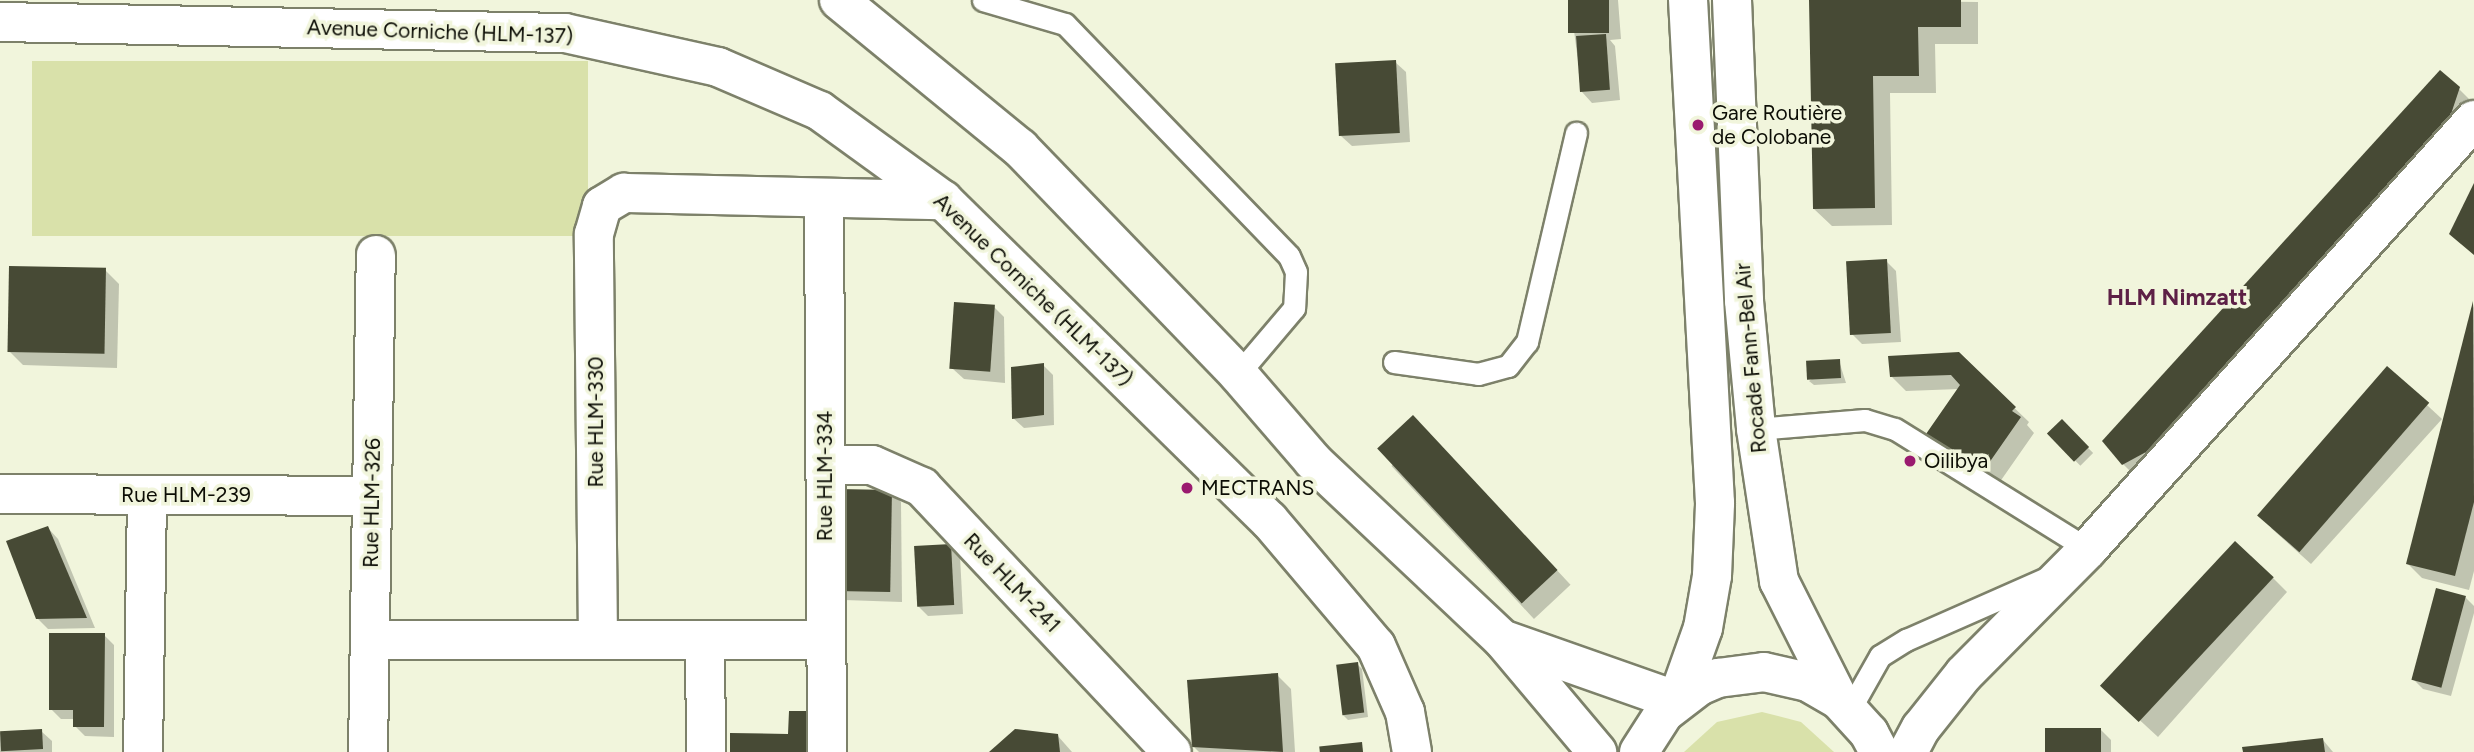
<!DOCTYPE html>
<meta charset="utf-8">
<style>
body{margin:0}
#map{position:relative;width:2474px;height:752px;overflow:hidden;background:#f1f5dc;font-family:Figtree,sans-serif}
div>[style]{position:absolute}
.green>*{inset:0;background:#d9e1aa;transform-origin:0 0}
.shadow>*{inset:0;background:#0003;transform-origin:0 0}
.building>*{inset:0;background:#474a35;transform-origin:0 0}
.roads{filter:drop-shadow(2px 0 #7d816a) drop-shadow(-2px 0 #7d816a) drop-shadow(0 2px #7d816a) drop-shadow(0 -2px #7d816a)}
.service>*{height:21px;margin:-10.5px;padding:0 10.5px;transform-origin:10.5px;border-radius:10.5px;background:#fff}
.minor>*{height:38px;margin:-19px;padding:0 19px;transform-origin:19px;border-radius:19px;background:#fff}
.tertiary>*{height:38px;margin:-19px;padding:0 19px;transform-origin:19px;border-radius:19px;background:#fff}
.secondary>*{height:38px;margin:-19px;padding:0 19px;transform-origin:19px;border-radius:19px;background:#fff}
.motorway>*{height:38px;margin:-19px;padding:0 19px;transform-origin:19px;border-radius:19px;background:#fff}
.dots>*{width:19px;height:19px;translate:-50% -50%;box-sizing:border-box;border:4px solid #f1f5dc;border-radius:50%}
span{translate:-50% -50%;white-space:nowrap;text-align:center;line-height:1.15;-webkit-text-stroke:7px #f1f5dc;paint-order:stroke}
.street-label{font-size:21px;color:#0c0d05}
.poi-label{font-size:21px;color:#0c0d05}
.left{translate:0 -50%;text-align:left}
.neighbourhood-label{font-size:23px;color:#5d2046;font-weight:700}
</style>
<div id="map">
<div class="green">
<i style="left:32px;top:61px;width:556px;height:175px"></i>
<i style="clip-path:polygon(1762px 712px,1801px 722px,1834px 752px,1684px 752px,1717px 722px)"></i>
</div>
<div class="shadow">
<i style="clip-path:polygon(1570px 0,1618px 0,1621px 39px,1610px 40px,1615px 46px,1620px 100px,1592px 103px,1582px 92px)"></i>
<i style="clip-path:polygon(1811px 0,1978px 2px,1978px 44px,1935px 44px,1936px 93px,1890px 93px,1892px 225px,1832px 226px,1814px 209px)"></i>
<i style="clip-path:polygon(1395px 62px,1406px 72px,1410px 142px,1352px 146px,1341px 136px)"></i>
<i style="clip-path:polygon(2459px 89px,2474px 104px,2141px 482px,2123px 464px)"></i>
<i style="clip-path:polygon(1886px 261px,1896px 271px,1901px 342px,1862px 344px,1852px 334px)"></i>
<i style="clip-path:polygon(105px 270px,119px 284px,117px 368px,23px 365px,9px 351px)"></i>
<i style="clip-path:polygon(2474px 304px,2474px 571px,2469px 590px,2422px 578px,2407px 563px)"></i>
<i style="clip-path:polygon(994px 307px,1004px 317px,1005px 383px,964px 379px,953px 369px)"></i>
<i style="clip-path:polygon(1958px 354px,2029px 422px,2027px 425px,2034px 433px,1997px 486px,1928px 434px,1959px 389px,1906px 391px,1892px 377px)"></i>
<i style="clip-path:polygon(1839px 361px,1846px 383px,1814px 385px,1809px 381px)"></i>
<i style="clip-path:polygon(1043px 365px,1053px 375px,1054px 425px,1024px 428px,1013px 418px)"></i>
<i style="clip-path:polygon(2387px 368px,2442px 419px,2311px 564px,2271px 528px)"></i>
<i style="left:2062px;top:422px;width:44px;height:18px;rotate:45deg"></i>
<i style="left:1428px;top:432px;width:209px;height:50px;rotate:47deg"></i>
<i style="clip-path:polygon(891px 491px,901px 502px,902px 602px,844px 600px,833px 590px)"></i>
<i style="clip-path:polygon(48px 528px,58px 539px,95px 628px,48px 629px,37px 618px)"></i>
<i style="clip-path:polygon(950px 546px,960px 556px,963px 614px,928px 616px,918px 606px)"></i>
<i style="clip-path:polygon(2273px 578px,2287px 592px,2158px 737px,2120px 702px)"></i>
<i style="clip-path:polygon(2465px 597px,2474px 606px,2474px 613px,2451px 696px,2423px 689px,2412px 678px)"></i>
<i style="clip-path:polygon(104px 635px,114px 645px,114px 737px,85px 736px,75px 726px,75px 719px,61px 719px,51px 709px)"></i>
<i style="clip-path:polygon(1357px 664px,1362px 669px,1368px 717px,1348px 720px,1343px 715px)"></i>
<i style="clip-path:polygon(1277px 675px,1291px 689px,1295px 752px,1199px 752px,1194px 747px)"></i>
<i style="clip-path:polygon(2101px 730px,2111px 740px,2111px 752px,2047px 752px)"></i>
<i style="clip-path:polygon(41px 731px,52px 741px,52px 752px,0 752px,0 733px)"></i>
<i style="clip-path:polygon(1057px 735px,1072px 752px,991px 752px)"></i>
<i style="clip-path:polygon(2323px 740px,2333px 752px,2244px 752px)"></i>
</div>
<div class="building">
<i style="left:1568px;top:0;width:41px;height:33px"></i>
<i style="clip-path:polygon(1809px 0,1961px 0,1961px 27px,1918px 27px,1919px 76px,1873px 76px,1875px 208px,1813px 209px)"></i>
<i style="left:1606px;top:34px;width:56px;height:30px;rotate:86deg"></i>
<i style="left:1396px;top:60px;width:73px;height:61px;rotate:87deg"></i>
<i style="clip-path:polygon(2440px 70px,2460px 87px,2451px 114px,2146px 452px,2122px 465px,2102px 441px)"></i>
<i style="clip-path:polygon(2474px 183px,2474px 255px,2449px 234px)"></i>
<i style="left:1887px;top:259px;width:74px;height:41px;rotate:87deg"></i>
<i style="left:9px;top:266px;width:97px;height:86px;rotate:1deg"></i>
<i style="clip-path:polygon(2473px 301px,2474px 502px,2455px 576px,2406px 564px)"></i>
<i style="left:954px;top:302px;width:41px;height:67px;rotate:4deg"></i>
<i style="clip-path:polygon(1959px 352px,2016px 407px,2012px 411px,2021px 417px,1982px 473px,1926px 434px,1960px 385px,1951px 375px,1890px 377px,1888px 356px)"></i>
<i style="left:1840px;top:359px;width:19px;height:34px;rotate:87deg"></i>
<i style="clip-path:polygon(1044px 363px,1044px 415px,1012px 419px,1011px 367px)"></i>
<i style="left:2387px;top:366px;width:56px;height:198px;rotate:41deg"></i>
<i style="left:1413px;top:415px;width:212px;height:49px;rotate:47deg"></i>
<i style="left:2062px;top:419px;width:39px;height:21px;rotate:46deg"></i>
<i style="left:838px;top:489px;width:54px;height:102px;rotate:1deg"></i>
<i style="clip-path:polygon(48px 526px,87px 618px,36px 619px,6px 541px)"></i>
<i style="left:2235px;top:541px;width:53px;height:198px;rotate:43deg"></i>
<i style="left:951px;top:544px;width:61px;height:37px;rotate:87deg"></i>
<i style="left:2436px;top:588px;width:31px;height:95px;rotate:15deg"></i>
<i style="clip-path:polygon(49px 633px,105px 633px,104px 727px,73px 727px,73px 710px,49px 710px)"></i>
<i style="left:1358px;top:662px;width:51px;height:22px;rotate:83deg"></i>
<i style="clip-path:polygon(1278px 673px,1283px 752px,1192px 747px,1187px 680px)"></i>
<i style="clip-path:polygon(789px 711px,810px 711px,809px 752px,730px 752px,730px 733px,788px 734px)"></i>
<i style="left:2045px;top:728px;width:56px;height:24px"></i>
<i style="left:42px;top:729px;width:20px;height:42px;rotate:87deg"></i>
<i style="clip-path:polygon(1015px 729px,1058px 734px,1060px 752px,989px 752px)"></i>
<i style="clip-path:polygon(2323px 738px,2325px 752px,2243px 752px,2242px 747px)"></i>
<i style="left:1362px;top:742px;width:10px;height:43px;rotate:84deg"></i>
</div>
<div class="roads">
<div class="service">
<i style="left:983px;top:0;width:85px;rotate:16.3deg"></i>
<i style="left:1065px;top:24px;width:322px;rotate:46deg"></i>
<i style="left:1289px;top:256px;width:17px;rotate:66deg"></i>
<i style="left:1296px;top:272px;width:36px;rotate:93deg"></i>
<i style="left:1294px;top:308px;width:87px;rotate:130.3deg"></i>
<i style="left:1394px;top:362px;width:85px;rotate:8.1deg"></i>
<i style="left:1478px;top:374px;width:31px;rotate:-15deg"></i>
<i style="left:1508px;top:366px;width:31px;rotate:-52deg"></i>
<i style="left:1527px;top:342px;width:215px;rotate:-76.8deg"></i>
<i style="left:1756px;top:429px;width:109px;rotate:-4.7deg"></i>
<i style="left:1865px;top:420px;width:31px;rotate:17deg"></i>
<i style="left:1895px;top:429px;width:227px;rotate:31.9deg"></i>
<i style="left:1850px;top:709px;width:61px;rotate:-60.5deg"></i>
<i style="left:1880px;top:656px;width:31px;rotate:-32deg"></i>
<i style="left:1906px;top:640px;width:151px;rotate:-23.8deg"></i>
</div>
<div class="minor">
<i style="left:824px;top:200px;width:552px;rotate:89.69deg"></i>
<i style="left:825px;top:465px;width:47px"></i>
<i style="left:872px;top:465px;width:55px;rotate:23.7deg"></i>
<i style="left:922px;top:487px;width:364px;rotate:46.7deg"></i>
<i style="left:0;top:494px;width:372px;rotate:0.3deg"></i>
<i style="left:370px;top:640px;width:456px"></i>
<i style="left:598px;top:640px;width:406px;rotate:-90.6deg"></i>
<i style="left:594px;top:234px;width:29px;rotate:-74deg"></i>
<i style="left:602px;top:206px;width:26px;rotate:-31deg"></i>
<i style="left:624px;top:193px;width:319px;rotate:1.3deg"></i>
<i style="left:705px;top:640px;width:112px;rotate:89.5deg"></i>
<i style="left:143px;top:752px;width:257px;rotate:-89.1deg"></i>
<i style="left:368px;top:752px;width:497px;rotate:-89.1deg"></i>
</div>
<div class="tertiary">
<i style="left:0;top:22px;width:565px;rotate:1.12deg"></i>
<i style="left:565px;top:33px;width:157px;rotate:12.5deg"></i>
<i style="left:718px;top:67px;width:111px;rotate:23.3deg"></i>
<i style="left:820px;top:111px;width:152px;rotate:35.9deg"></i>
<i style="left:943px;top:200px;width:457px;rotate:44.5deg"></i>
<i style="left:1269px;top:520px;width:165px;rotate:49.7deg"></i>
<i style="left:1376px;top:646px;width:72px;rotate:66.3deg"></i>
<i style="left:1405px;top:712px;width:41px;rotate:80.1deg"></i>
<i style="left:1908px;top:752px;width:27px;rotate:-62deg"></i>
<i style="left:1921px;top:728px;width:69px;rotate:-51.5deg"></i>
<i style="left:1964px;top:674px;width:176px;rotate:-45.2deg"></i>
<i style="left:2088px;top:549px;width:577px;rotate:-48.02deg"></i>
</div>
<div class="secondary">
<i style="left:1732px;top:0;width:301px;rotate:87.7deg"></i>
<i style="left:1744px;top:301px;width:129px;rotate:84.6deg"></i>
<i style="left:1756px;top:429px;width:154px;rotate:81.4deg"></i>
<i style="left:1779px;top:581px;width:133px;rotate:63.2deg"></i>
<i style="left:1677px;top:701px;width:77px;rotate:-70.4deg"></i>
<i style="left:1703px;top:628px;width:53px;rotate:-80.2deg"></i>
<i style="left:1712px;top:576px;width:73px;rotate:-87.6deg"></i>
<i style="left:1715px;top:503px;width:504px;rotate:-93.07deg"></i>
<i style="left:1639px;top:752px;width:46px;rotate:-57.3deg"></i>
<i style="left:1664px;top:713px;width:44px;rotate:-37.6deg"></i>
<i style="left:1699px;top:686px;width:21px;rotate:-23deg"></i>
<i style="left:1718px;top:678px;width:46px;rotate:-7.4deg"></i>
<i style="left:1764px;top:672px;width:45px;rotate:12.8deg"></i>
<i style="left:1808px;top:682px;width:36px;rotate:30deg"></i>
<i style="left:1839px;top:700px;width:45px;rotate:47.7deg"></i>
<i style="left:1869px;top:733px;width:21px;rotate:62deg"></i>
</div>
<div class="motorway">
<i style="left:839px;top:0;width:234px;rotate:39.3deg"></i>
<i style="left:1020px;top:148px;width:314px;rotate:46deg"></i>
<i style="left:1238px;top:374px;width:115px;rotate:49.2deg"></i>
<i style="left:1313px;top:461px;width:260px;rotate:43.3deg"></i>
<i style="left:1502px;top:639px;width:148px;rotate:49.9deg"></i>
<i style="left:1507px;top:641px;width:180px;rotate:19.4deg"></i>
</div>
</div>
<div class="dots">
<i style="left:1698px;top:125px;background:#9a1a6f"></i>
<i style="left:1910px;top:461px;background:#9a1a6f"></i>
<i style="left:1187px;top:488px;background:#9a1a6f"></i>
</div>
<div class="street-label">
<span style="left:440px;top:32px;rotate:2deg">Avenue Corniche (HLM-137)</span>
<span style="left:1033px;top:290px;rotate:44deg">Avenue Corniche (HLM-137)</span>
<span style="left:1751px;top:358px;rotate:-95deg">Rocade Fann-Bel Air</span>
<span style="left:596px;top:422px;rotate:-90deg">Rue HLM-330</span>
<span style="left:825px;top:476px;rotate:-90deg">Rue HLM-334</span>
<span style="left:186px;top:495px">Rue HLM-239</span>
<span style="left:372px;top:503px;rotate:-89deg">Rue HLM-326</span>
<span style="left:1012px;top:583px;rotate:46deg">Rue HLM-241</span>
</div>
<div class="poi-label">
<span class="left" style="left:1712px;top:125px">Gare Routière<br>de Colobane</span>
<span class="left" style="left:1924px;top:461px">Oilibya</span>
<span class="left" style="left:1201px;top:488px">MECTRANS</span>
</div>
<div class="neighbourhood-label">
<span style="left:2177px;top:297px">HLM Nimzatt</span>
</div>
</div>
